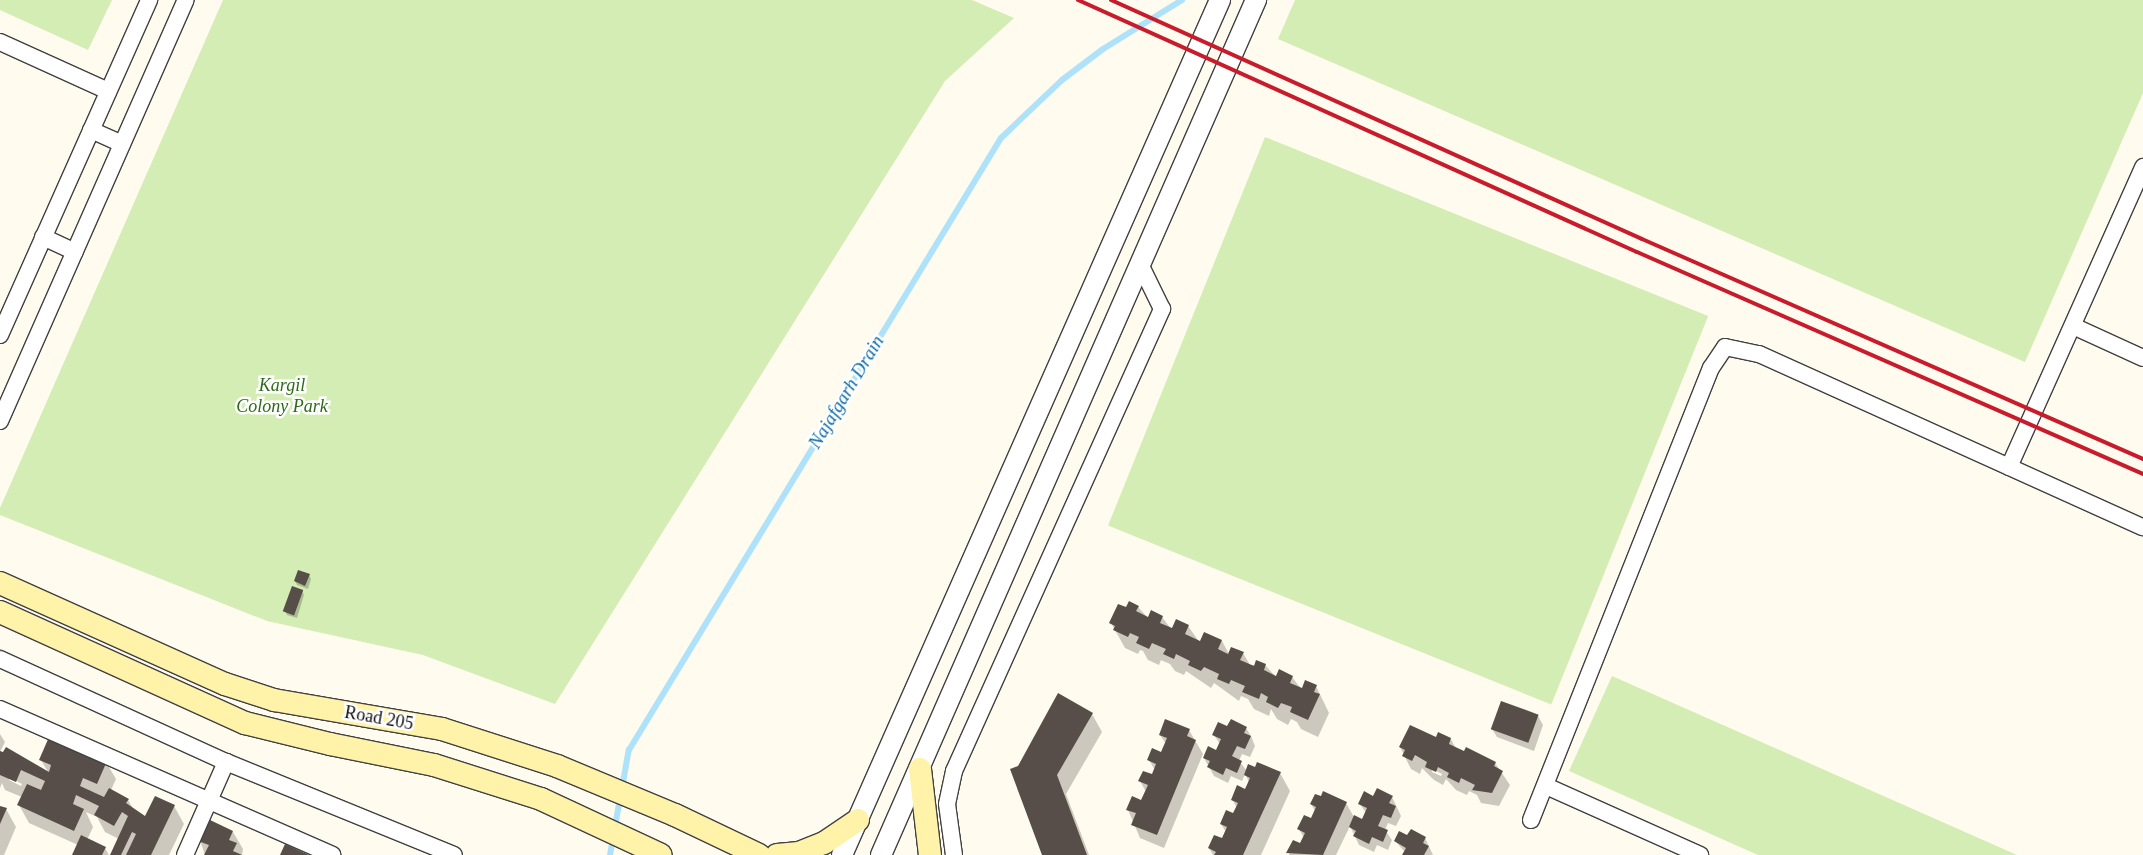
<!DOCTYPE html>
<style>
body{margin:0}
#map{position:relative;width:2143px;height:855px;overflow:hidden;background:#fffbee;font-family:Georgia,serif}
div>[style]{position:absolute}
.green>*{inset:0;background:#d4edb4;transform-origin:0 0}
.shadow>*{inset:0;background:#0003}
.stream>*{height:6px;margin:-3px;padding:0 3px;transform-origin:3px;border-radius:3px;background:#aee2fb}
.building>*{inset:0;background:#574e49;transform-origin:0 0}
.roads{filter:drop-shadow(1px 0 #414141) drop-shadow(-1px 0 #414141) drop-shadow(0 1px #414141) drop-shadow(0 -1px #414141)}
.minor>*{height:16px;margin:-8px;padding:0 8px;transform-origin:8px;border-radius:8px;background:#fff}
.tertiary>*{height:20px;margin:-10px;padding:0 10px;transform-origin:10px;border-radius:10px;background:#fff}
.secondary>*{height:22px;margin:-11px;padding:0 11px;transform-origin:11px;border-radius:11px;background:#fff2a9}
.rail>*{height:4px;margin:-2px;padding:0 2px;transform-origin:2px;border-radius:2px;background:#c81b2b}
span{translate:-50% -50%;white-space:nowrap;text-align:center;line-height:1.15;-webkit-text-stroke:5px #fff;paint-order:stroke}
.park-label{font-size:18px;color:#2d6a19;font-style:italic}
.street-label{font-size:18px;color:#0e0e0e}
.water-label{font-size:19px;color:#0d6ca9;font-style:italic}
</style>
<div id="map">
<div class="green">
<i style="clip-path:polygon(0 0,112px 0,88px 50px,0 10px)"></i>
<i style="clip-path:polygon(223px 0,972px 0,1014px 18px,945px 81px,555px 704px,423px 655px,267px 621px,0 515px,0 508px)"></i>
<i style="clip-path:polygon(1295px 0,2143px 0,2143px 93px,2025px 362px,1278px 39px)"></i>
<i style="left:1265px;top:137px;width:478px;height:419px;rotate:22deg"></i>
<i style="clip-path:polygon(1612px 676px,2017px 855px,1758px 855px,1569px 771px)"></i>
</div>
<div class="shadow">
<i style="clip-path:polygon(309px 575px,311px 579px,308px 589px,297px 585px,295px 581px)"></i>
<i style="clip-path:polygon(302px 591px,304px 595px,297px 618px,287px 615px,285px 611px)"></i>
<i style="clip-path:polygon(1138px 607px,1149px 619px,1162px 617px,1172px 630px,1188px 626px,1200px 643px,1205px 633px,1222px 641px,1229px 654px,1243px 653px,1250px 665px,1265px 665px,1277px 678px,1292px 677px,1302px 690px,1316px 686px,1329px 713px,1318px 737px,1301px 729px,1297px 722px,1291px 719px,1288px 725px,1277px 719px,1271px 709px,1269px 716px,1254px 709px,1248px 699px,1241px 696px,1239px 701px,1214px 683px,1211px 688px,1186px 671px,1184px 675px,1175px 671px,1170px 664px,1161px 660px,1159px 665px,1148px 660px,1143px 651px,1140px 650px,1138px 654px,1125px 648px,1111px 623px,1127px 609px)"></i>
<i style="clip-path:polygon(1092px 714px,1102px 732px,1066px 794px,1089px 855px,1043px 855px,1018px 767px)"></i>
<i style="clip-path:polygon(1538px 716px,1543px 725px,1534px 751px,1497px 737px,1492px 729px)"></i>
<i style="clip-path:polygon(1228px 728px,1246px 728px,1251px 736px,1255px 746px,1250px 757px,1242px 754px,1239px 761px,1247px 771px,1280px 773px,1290px 791px,1261px 855px,1213px 855px,1209px 848px,1222px 840px,1226px 832px,1221px 824px,1234px 815px,1237px 808px,1232px 799px,1245px 790px,1249px 782px,1245px 774px,1242px 781px,1231px 776px,1228px 783px,1214px 776px,1204px 758px,1217px 751px,1220px 744px,1214px 735px)"></i>
<i style="clip-path:polygon(1189px 730px,1203px 754px,1164px 848px,1140px 838px,1128px 810px,1142px 802px,1146px 792px,1140px 781px,1152px 776px,1155px 770px,1149px 760px,1162px 753px,1166px 744px,1160px 735px)"></i>
<i style="clip-path:polygon(evenodd,0 734px,5px 742px,0 752px,48px 772px,41px 760px,106px 762px,116px 779px,111px 790px,128px 800px,134px 810px,146px 817px,156px 797px,174px 806px,184px 824px,169px 855px,112px 855px,119px 839px,105px 832px,97px 817px,86px 812px,93px 827px,87px 840px,105px 848px,109px 855px,73px 855px,78px 845px,29px 823px,19px 805px,22px 797px,5px 790px,2px 783px,0 788px,0 734px,9px 777px,22px 784px,21px 786px,9px 780px,9px 777px)"></i>
<i style="clip-path:polygon(evenodd,1439px 734px,1451px 739px,1456px 749px,1495px 763px,1510px 785px,1499px 806px,1481px 803px,1477px 795px,1469px 791px,1467px 795px,1456px 790px,1446px 779px,1443px 785px,1434px 780px,1422px 768px,1420px 774px,1411px 769px,1400px 747px,1436px 739px,1439px 734px,1432px 769px,1442px 774px,1441px 776px,1432px 772px,1432px 769px)"></i>
<i style="clip-path:polygon(1374px 797px,1392px 797px,1401px 816px,1396px 826px,1388px 823px,1385px 830px,1392px 840px,1388px 850px,1377px 845px,1374px 852px,1359px 845px,1350px 826px,1336px 855px,1289px 855px,1293px 841px,1300px 845px,1304px 838px,1299px 829px,1312px 820px,1315px 811px,1311px 804px,1346px 803px,1354px 817px,1362px 820px,1366px 813px,1360px 804px)"></i>
<i style="clip-path:polygon(0 807px,6px 809px,16px 827px,4px 855px,0 855px)"></i>
<i style="clip-path:polygon(233px 832px,243px 849px,242px 855px,205px 855px,200px 840px)"></i>
<i style="clip-path:polygon(1408px 837px,1425px 838px,1433px 855px,1403px 855px,1405px 852px,1395px 841px)"></i>
</div>
<div class="stream">
<i style="left:622px;top:788px;width:39px;rotate:-80deg"></i>
<i style="left:629px;top:750px;width:716px;rotate:-58.71deg"></i>
<i style="left:1001px;top:138px;width:84px;rotate:-43.6deg"></i>
<i style="left:1062px;top:80px;width:51px;rotate:-37.1deg"></i>
<i style="left:1103px;top:49px;width:93px;rotate:-31.8deg"></i>
<i style="left:610px;top:855px;width:58px;rotate:-80deg"></i>
</div>
<div class="building">
<i style="clip-path:polygon(298px 570px,310px 574px,305px 586px,294px 581px)"></i>
<i style="left:292px;top:586px;width:12px;height:27px;rotate:20deg"></i>
<i style="clip-path:polygon(1129px 601px,1139px 606px,1136px 611px,1148px 617px,1151px 610px,1163px 616px,1160px 623px,1172px 628px,1176px 619px,1189px 625px,1185px 634px,1200px 641px,1204px 632px,1222px 640px,1218px 649px,1228px 654px,1231px 647px,1244px 652px,1240px 660px,1254px 666px,1256px 660px,1266px 664px,1264px 670px,1276px 676px,1279px 669px,1293px 676px,1290px 683px,1302px 688px,1305px 680px,1317px 685px,1314px 692px,1320px 694px,1308px 720px,1290px 712px,1292px 707px,1281px 703px,1278px 708px,1266px 702px,1268px 697px,1261px 693px,1259px 699px,1242px 692px,1245px 686px,1231px 680px,1229px 684px,1217px 679px,1219px 674px,1204px 667px,1201px 671px,1188px 665px,1190px 661px,1176px 654px,1174px 659px,1163px 654px,1166px 649px,1152px 643px,1149px 649px,1136px 643px,1139px 637px,1130px 633px,1128px 637px,1113px 630px,1115px 626px,1109px 623px,1118px 604px,1126px 607px)"></i>
<i style="clip-path:polygon(1058px 693px,1093px 713px,1057px 775px,1087px 855px,1042px 855px,1010px 769px,1018px 766px)"></i>
<i style="left:1501px;top:701px;width:40px;height:30px;rotate:20deg"></i>
<i style="clip-path:polygon(1165px 719px,1190px 729px,1187px 736px,1196px 740px,1157px 835px,1131px 825px,1136px 813px,1126px 810px,1132px 796px,1141px 800px,1148px 785px,1138px 781px,1143px 771px,1152px 774px,1156px 764px,1147px 760px,1152px 748px,1161px 752px,1167px 738px,1159px 735px)"></i>
<i style="clip-path:polygon(1231px 719px,1247px 727px,1244px 733px,1251px 736px,1245px 749px,1237px 746px,1232px 756px,1242px 761px,1237px 773px,1226px 768px,1223px 775px,1207px 767px,1210px 761px,1203px 758px,1208px 746px,1216px 750px,1221px 739px,1212px 735px,1218px 722px,1227px 726px)"></i>
<i style="clip-path:polygon(1410px 725px,1436px 737px,1438px 732px,1451px 738px,1449px 744px,1464px 751px,1466px 747px,1496px 762px,1494px 766px,1503px 771px,1492px 793px,1472px 790px,1475px 785px,1461px 778px,1459px 783px,1447px 777px,1449px 773px,1438px 767px,1436px 772px,1425px 767px,1427px 762px,1415px 755px,1412px 761px,1402px 756px,1405px 750px,1399px 747px)"></i>
<i style="clip-path:polygon(49px 737px,107px 761px,97px 784px,83px 778px,80px 786px,104px 797px,109px 788px,129px 799px,126px 803px,145px 816px,155px 796px,175px 805px,151px 855px,126px 855px,136px 834px,132px 832px,121px 855px,110px 855px,128px 816px,122px 812px,114px 826px,94px 815px,99px 806px,76px 795px,73px 804px,84px 809px,74px 831px,17px 805px,27px 784px,41px 790px,45px 781px,21px 770px,16px 782px,0 775px,0 751px,3px 752px,6px 747px,49px 772px,51px 765px,39px 760px)"></i>
<i style="clip-path:polygon(1257px 762px,1281px 772px,1243px 855px,1214px 855px,1216px 852px,1208px 848px,1214px 835px,1222px 838px,1227px 827px,1220px 824px,1226px 810px,1233px 813px,1238px 803px,1231px 800px,1237px 785px,1245px 789px,1250px 778px,1244px 775px,1248px 764px,1255px 767px)"></i>
<i style="clip-path:polygon(1377px 788px,1393px 796px,1389px 803px,1396px 806px,1391px 818px,1383px 815px,1378px 826px,1388px 830px,1383px 842px,1372px 837px,1369px 844px,1353px 836px,1356px 831px,1349px 827px,1354px 815px,1362px 819px,1367px 808px,1358px 804px,1364px 791px,1373px 796px)"></i>
<i style="clip-path:polygon(1323px 791px,1347px 802px,1323px 855px,1286px 853px,1293px 840px,1300px 843px,1305px 833px,1297px 829px,1304px 815px,1311px 818px,1316px 807px,1310px 804px,1315px 794px,1321px 796px)"></i>
<i style="clip-path:polygon(0 806px,7px 808px,0 824px)"></i>
<i style="clip-path:polygon(208px 819px,233px 831px,229px 840px,237px 843px,233px 851px,242px 855px,204px 855px,209px 845px,198px 841px)"></i>
<i style="clip-path:polygon(1411px 829px,1426px 837px,1423px 843px,1429px 846px,1424px 855px,1402px 855px,1406px 848px,1394px 841px,1399px 831px,1407px 835px)"></i>
<i style="clip-path:polygon(81px 835px,106px 847px,102px 855px,72px 855px)"></i>
<i style="clip-path:polygon(285px 844px,309px 855px,280px 855px)"></i>
</div>
<div class="roads">
<div class="minor">
<i style="left:0;top:42px;width:119px;rotate:24.4deg"></i>
<i style="left:91px;top:130px;width:34px;rotate:24deg"></i>
<i style="left:43px;top:237px;width:35px;rotate:25deg"></i>
<i style="left:2073px;top:326px;width:77px;rotate:24.6deg"></i>
<i style="left:0;top:335px;width:367px;rotate:-66deg"></i>
<i style="left:0;top:421px;width:460px;rotate:-66.2deg"></i>
<i style="left:2009px;top:467px;width:329px;rotate:-65.9deg"></i>
<i style="left:0;top:659px;width:248px;rotate:24.5deg"></i>
<i style="left:226px;top:762px;width:246px;rotate:22.2deg"></i>
<i style="left:0;top:709px;width:363px;rotate:23.7deg"></i>
<i style="left:1546px;top:786px;width:169px;rotate:24.1deg"></i>
<i style="left:1531px;top:820px;width:487px;rotate:-68.3deg"></i>
<i style="left:1711px;top:368px;width:25px;rotate:-56deg"></i>
<i style="left:1725px;top:347px;width:35px;rotate:12deg"></i>
<i style="left:1759px;top:354px;width:421px;rotate:24.3deg"></i>
<i style="left:185px;top:855px;width:102px;rotate:-66.2deg"></i>
<i style="left:954px;top:855px;width:51px;rotate:-97.8deg"></i>
<i style="left:947px;top:804px;width:34px;rotate:-78deg"></i>
<i style="left:954px;top:771px;width:507px;rotate:-65.76deg"></i>
<i style="left:1162px;top:309px;width:50px;rotate:-116.1deg"></i>
</div>
<div class="tertiary">
<i style="left:842px;top:855px;width:935px;rotate:-66.15deg"></i>
<i style="left:881px;top:855px;width:934px;rotate:-66.32deg"></i>
</div>
<div class="secondary">
<i style="left:0;top:583px;width:247px;rotate:24.2deg"></i>
<i style="left:225px;top:684px;width:52px;rotate:18.1deg"></i>
<i style="left:274px;top:700px;width:170px;rotate:9.8deg"></i>
<i style="left:442px;top:729px;width:121px;rotate:17.8deg"></i>
<i style="left:557px;top:766px;width:128px;rotate:22.6deg"></i>
<i style="left:675px;top:815px;width:93px;rotate:25.5deg"></i>
<i style="left:0;top:612px;width:269px;rotate:24.4deg"></i>
<i style="left:245px;top:723px;width:88px;rotate:13.9deg"></i>
<i style="left:330px;top:744px;width:106px;rotate:11.4deg"></i>
<i style="left:434px;top:765px;width:112px;rotate:17.6deg"></i>
<i style="left:541px;top:799px;width:132px;rotate:25deg"></i>
<i style="left:920px;top:769px;width:87px;rotate:83.4deg"></i>
<i style="left:777px;top:855px;width:22px;rotate:-5deg"></i>
<i style="left:799px;top:853px;width:27px;rotate:-22deg"></i>
<i style="left:824px;top:843px;width:41px;rotate:-34.1deg"></i>
</div>
</div>
<div class="rail">
<i style="left:1078px;top:0;width:613px;rotate:24.27deg"></i>
<i style="left:1637px;top:252px;width:553px;rotate:23.69deg"></i>
<i style="left:1111px;top:0;width:582px;rotate:24.23deg"></i>
<i style="left:1642px;top:239px;width:547px;rotate:23.71deg"></i>
</div>
<div class="park-label">
<span style="left:282px;top:396px">Kargil<br>Colony Park</span>
</div>
<div class="street-label">
<span style="left:379px;top:718px;rotate:10deg">Road 205</span>
</div>
<div class="water-label">
<span style="left:846px;top:392px;rotate:-59deg">Najafgarh Drain</span>
</div>
</div>
